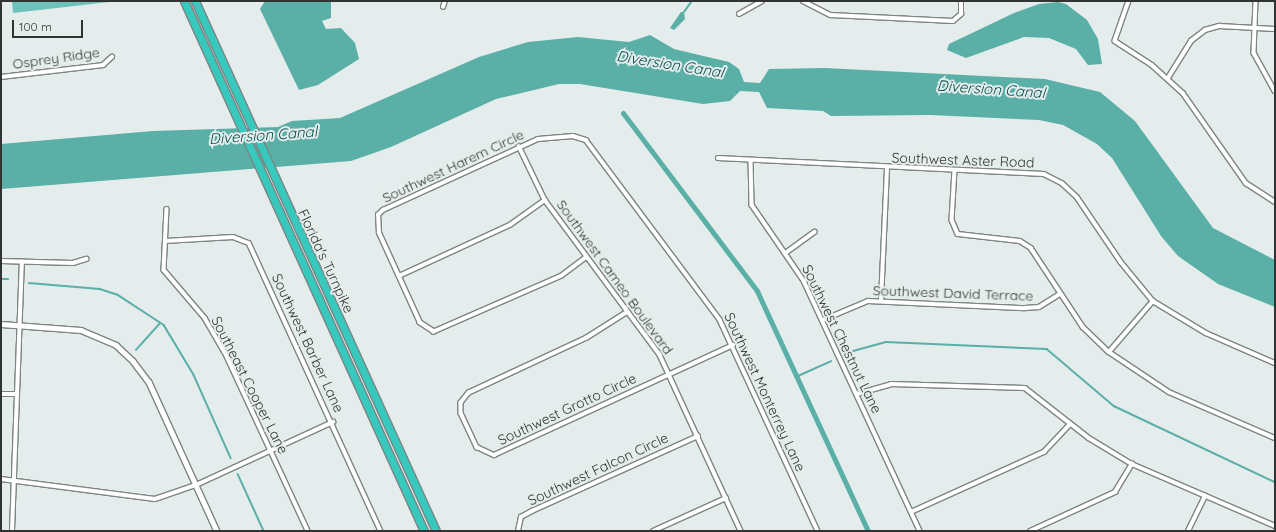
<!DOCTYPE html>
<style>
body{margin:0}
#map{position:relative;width:1276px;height:532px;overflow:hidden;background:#e5edec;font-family:Quicksand,sans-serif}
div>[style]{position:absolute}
.forest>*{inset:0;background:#6ec2bb}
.water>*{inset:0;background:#5aafa7}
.stream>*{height:1.5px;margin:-0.75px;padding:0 0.75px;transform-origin:0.75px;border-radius:0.75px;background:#5aafa7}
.canal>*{height:5px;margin:-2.5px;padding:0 2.5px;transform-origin:2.5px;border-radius:2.5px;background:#5aafa7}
.roads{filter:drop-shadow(1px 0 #7d8584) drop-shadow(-1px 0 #7d8584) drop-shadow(0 1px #7d8584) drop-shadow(0 -1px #7d8584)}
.minor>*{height:3.5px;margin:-1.75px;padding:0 1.75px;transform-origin:1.75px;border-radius:1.75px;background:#fff}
.tertiary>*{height:4.5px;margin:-2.25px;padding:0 2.25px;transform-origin:2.25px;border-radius:2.25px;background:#fff}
.motorway>*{height:7px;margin:-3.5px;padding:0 3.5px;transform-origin:3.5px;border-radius:3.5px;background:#37c8be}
span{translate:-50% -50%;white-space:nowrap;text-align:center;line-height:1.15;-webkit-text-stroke:4px #e5edec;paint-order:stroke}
.street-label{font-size:14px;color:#313433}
.water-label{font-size:15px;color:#004f4b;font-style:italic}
.frame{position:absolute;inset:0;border:2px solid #313433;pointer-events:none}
.scale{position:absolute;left:12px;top:20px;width:71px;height:18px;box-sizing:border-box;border:2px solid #313433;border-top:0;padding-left:5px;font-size:12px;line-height:14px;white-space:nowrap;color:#313433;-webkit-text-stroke:3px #e5edec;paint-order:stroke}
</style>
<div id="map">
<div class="forest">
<i style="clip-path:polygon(12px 1px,118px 1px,13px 13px)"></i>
</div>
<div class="water">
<i style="clip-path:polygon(265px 1px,331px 1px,331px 18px,322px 21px,326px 29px,341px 28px,355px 43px,359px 59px,318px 85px,299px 90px,260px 9px)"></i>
<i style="clip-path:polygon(1058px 2px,1066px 4px,1087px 20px,1098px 39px,1102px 64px,1088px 65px,1076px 49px,1049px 38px,1024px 37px,966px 58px,947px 50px,949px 44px,1014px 13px,1039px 4px)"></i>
<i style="clip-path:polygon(681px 12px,684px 12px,685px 19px,674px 30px,670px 28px)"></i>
<i style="clip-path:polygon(650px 35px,674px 49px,729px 62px,739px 69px,744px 82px,760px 83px,769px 69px,825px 68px,1045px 79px,1100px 92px,1135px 121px,1213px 228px,1275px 260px,1275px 307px,1218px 284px,1178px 256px,1161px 236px,1112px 158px,1097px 144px,1063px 125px,1039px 120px,930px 115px,831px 116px,823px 111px,767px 108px,759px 92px,740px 91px,730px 101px,703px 104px,580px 84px,559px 84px,496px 99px,391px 147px,351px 161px,1px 189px,1px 144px,153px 131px,278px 127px,292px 121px,340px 118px,479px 57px,528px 42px,578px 37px,629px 42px)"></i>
</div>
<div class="stream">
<i style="left:684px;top:12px;width:14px;rotate:-54deg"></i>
<i style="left:1px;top:279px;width:7px"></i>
<i style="left:29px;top:283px;width:71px;rotate:4.8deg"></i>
<i style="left:100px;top:289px;width:19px;rotate:18deg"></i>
<i style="left:118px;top:295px;width:55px;rotate:33.1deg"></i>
<i style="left:164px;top:325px;width:58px;rotate:59deg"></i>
<i style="left:194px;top:375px;width:91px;rotate:66deg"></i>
<i style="left:136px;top:350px;width:36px;rotate:-48deg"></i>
<i style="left:846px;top:353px;width:41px;rotate:-15.4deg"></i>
<i style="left:886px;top:342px;width:161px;rotate:2.5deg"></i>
<i style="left:1047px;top:349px;width:88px;rotate:40.4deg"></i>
<i style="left:1114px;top:406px;width:178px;rotate:25.3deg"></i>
<i style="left:798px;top:376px;width:36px;rotate:-24deg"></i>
<i style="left:238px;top:474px;width:63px;rotate:65.5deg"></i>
</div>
<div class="canal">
<i style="left:623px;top:113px;width:223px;rotate:53deg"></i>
<i style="left:757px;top:291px;width:264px;rotate:65.2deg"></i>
</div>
<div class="roads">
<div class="minor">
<i style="left:803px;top:1px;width:31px;rotate:27deg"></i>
<i style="left:831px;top:15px;width:122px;rotate:2.8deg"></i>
<i style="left:953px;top:21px;width:11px;rotate:-41deg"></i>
<i style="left:961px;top:14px;width:13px;rotate:-90deg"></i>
<i style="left:1129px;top:1px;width:42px;rotate:109.3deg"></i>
<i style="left:1115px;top:41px;width:44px;rotate:33deg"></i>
<i style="left:1152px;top:65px;width:42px;rotate:42.1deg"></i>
<i style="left:1183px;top:93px;width:110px;rotate:55deg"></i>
<i style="left:1246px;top:183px;width:35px;rotate:33deg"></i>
<i style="left:1256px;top:1px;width:52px;rotate:92.2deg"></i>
<i style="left:1254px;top:53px;width:43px;rotate:61.1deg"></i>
<i style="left:443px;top:7px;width:6px;rotate:-72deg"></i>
<i style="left:739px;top:14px;width:26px;rotate:-29deg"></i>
<i style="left:1px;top:77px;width:103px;rotate:-6.7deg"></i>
<i style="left:103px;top:65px;width:12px;rotate:-42deg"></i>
<i style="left:1168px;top:78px;width:44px;rotate:-58.1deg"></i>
<i style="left:1191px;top:41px;width:18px;rotate:-38deg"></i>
<i style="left:1205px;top:30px;width:15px;rotate:-16deg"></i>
<i style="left:1219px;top:26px;width:56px;rotate:3.1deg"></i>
<i style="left:519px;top:146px;width:60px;rotate:64.3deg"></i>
<i style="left:545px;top:200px;width:193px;rotate:53.4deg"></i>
<i style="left:660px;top:355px;width:194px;rotate:65.3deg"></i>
<i style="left:718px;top:158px;width:326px;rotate:2.8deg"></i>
<i style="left:1044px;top:174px;width:20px;rotate:27deg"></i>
<i style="left:1062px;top:183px;width:21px;rotate:43deg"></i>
<i style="left:1077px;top:197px;width:78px;rotate:55.9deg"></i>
<i style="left:1121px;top:262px;width:50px;rotate:50.6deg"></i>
<i style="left:1153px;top:301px;width:62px;rotate:31.1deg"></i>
<i style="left:1206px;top:333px;width:75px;rotate:23.5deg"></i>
<i style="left:751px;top:160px;width:45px;rotate:88.7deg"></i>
<i style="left:752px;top:205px;width:92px;rotate:55.6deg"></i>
<i style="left:804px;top:281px;width:276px;rotate:65.1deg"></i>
<i style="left:955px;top:170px;width:50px;rotate:93.4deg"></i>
<i style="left:952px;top:220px;width:15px;rotate:67deg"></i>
<i style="left:958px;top:234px;width:62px;rotate:6.4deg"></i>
<i style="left:1020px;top:241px;width:13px;rotate:32deg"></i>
<i style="left:1031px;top:248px;width:95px;rotate:56.6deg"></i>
<i style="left:1083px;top:327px;width:36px;rotate:44deg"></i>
<i style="left:1109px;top:352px;width:72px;rotate:33.7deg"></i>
<i style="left:1169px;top:392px;width:116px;rotate:23.5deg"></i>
<i style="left:167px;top:209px;width:61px;rotate:92.8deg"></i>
<i style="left:164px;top:270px;width:63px;rotate:49.5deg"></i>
<i style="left:205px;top:318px;width:39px;rotate:60deg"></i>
<i style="left:225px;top:352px;width:197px;rotate:65.1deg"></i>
<i style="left:165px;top:241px;width:68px;rotate:-3.4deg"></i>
<i style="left:233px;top:237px;width:17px;rotate:21deg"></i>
<i style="left:249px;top:243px;width:317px;rotate:65.4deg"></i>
<i style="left:787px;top:252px;width:34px;rotate:-36deg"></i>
<i style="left:587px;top:257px;width:31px;rotate:143deg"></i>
<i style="left:562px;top:276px;width:140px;rotate:156.4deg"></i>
<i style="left:434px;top:332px;width:17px;rotate:-147deg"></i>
<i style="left:420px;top:323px;width:99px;rotate:-114.5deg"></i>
<i style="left:379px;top:233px;width:18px;rotate:-93deg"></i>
<i style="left:378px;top:215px;width:7px;rotate:-45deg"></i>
<i style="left:383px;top:210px;width:170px;rotate:-24.6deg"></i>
<i style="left:538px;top:139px;width:35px;rotate:-5deg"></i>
<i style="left:573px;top:136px;width:14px;rotate:17deg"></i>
<i style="left:586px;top:140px;width:224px;rotate:53.3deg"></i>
<i style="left:720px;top:320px;width:233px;rotate:65.1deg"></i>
<i style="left:1px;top:261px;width:72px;rotate:1.6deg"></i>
<i style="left:73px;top:263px;width:14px;rotate:-17deg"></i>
<i style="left:399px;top:276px;width:122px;rotate:-24.7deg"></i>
<i style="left:510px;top:225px;width:43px;rotate:-35.5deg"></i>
<i style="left:881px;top:301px;width:133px;rotate:-87.4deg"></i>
<i style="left:628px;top:312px;width:49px;rotate:147.6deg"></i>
<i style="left:587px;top:338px;width:130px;rotate:155deg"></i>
<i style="left:469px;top:393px;width:13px;rotate:129deg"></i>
<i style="left:461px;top:403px;width:10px;rotate:90deg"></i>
<i style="left:461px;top:413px;width:38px;rotate:65deg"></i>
<i style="left:477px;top:447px;width:19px;rotate:25deg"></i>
<i style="left:494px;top:455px;width:263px;rotate:-24.7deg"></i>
<i style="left:823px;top:320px;width:49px;rotate:-22.9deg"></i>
<i style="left:868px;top:301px;width:157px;rotate:2.6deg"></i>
<i style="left:1025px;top:308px;width:14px;rotate:-4deg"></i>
<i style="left:1039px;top:307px;width:25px;rotate:-32deg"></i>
<i style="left:1109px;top:352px;width:67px;rotate:-49.2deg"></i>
<i style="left:1px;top:394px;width:16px"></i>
<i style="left:857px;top:394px;width:35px;rotate:-16deg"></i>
<i style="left:891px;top:384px;width:134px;rotate:1.7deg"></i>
<i style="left:1025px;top:388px;width:81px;rotate:38deg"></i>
<i style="left:1089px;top:438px;width:50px;rotate:31.2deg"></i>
<i style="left:1132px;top:464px;width:156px;rotate:23.4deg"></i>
<i style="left:1px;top:479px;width:155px;rotate:7.4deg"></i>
<i style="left:155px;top:499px;width:43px;rotate:-18.9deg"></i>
<i style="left:196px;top:485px;width:151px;rotate:-24.7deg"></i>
<i style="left:911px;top:512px;width:146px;rotate:-24.3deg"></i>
<i style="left:1044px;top:452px;width:38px;rotate:-47deg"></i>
<i style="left:12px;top:531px;width:269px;rotate:-87.9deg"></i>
<i style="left:518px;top:531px;width:14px;rotate:-78deg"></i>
<i style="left:521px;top:517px;width:13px;rotate:-29deg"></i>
<i style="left:532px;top:511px;width:182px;rotate:-24.3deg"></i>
<i style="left:653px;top:531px;width:80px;rotate:-24.3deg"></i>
<i style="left:1030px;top:531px;width:94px;rotate:-24.6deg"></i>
<i style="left:1115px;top:492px;width:33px;rotate:-59deg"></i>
<i style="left:1188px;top:531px;width:39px;rotate:-64deg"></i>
</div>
<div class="tertiary">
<i style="left:1px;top:324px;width:80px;rotate:4.3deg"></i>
<i style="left:81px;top:330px;width:38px;rotate:23deg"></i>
<i style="left:116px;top:345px;width:23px;rotate:43deg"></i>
<i style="left:133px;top:361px;width:26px;rotate:53deg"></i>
<i style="left:149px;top:382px;width:164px;rotate:65.5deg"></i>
</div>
<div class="motorway">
<i style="left:184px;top:1px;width:582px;rotate:65.64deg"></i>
<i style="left:195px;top:1px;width:582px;rotate:65.55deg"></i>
</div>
</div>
<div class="street-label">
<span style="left:56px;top:58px;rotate:-8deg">Osprey Ridge</span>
<span style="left:963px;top:160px;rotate:2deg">Southwest Aster Road</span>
<span style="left:453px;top:166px;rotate:-25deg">Southwest Harem Circle</span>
<span style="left:326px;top:261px;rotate:65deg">Florida's Turnpike</span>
<span style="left:615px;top:277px;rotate:54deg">Southwest Cameo Boulevard</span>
<span style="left:953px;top:293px;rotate:2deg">Southwest David Terrace</span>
<span style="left:842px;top:339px;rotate:64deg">Southwest Chestnut Lane</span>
<span style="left:308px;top:343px;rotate:65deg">Southwest Barber Lane</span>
<span style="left:250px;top:385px;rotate:63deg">Southeast Cooper Lane</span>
<span style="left:765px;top:392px;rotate:65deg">Southwest Monterrey Lane</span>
<span style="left:567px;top:409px;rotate:-25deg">Southwest Grotto Circle</span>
<span style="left:598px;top:469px;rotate:-25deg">Southwest Falcon Circle</span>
</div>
<div class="water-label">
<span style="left:670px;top:64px;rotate:9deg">Diversion Canal</span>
<span style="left:991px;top:89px;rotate:4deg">Diversion Canal</span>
<span style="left:263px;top:135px;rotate:-4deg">Diversion Canal</span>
</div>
<div class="frame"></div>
<div class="scale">100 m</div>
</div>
